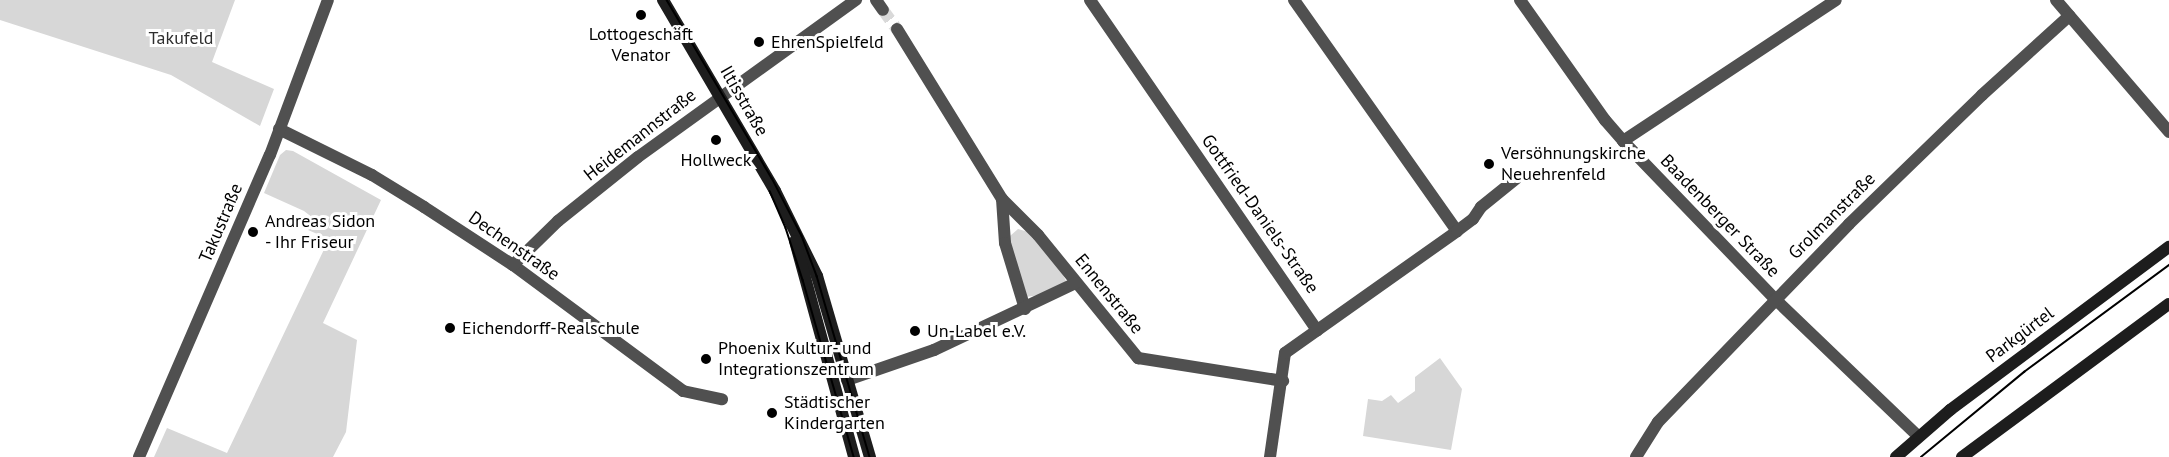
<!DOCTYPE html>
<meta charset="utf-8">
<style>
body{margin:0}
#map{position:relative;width:2169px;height:457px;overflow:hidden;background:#fff;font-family:"PT Sans",sans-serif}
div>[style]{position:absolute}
.green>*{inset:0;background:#d7d7d7}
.street-tunnel>*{height:12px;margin-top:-6px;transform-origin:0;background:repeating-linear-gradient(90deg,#d9d9d9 0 12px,transparent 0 18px)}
.street>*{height:12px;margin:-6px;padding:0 6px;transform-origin:6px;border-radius:6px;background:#505050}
.secondary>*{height:12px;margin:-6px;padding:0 6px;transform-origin:6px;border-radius:6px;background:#1d1d1d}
.tram>*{height:1.5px;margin:-0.75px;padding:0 0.75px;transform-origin:0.75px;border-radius:0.75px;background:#000}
.dots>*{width:16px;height:16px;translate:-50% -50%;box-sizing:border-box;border:3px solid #fff;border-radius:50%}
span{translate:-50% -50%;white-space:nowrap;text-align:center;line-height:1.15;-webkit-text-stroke:6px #fff;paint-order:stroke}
.poi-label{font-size:18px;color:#000}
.left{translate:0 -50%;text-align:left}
.park-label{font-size:18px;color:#2e2e2e}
.street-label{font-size:18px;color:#000}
</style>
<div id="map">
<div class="green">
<i style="clip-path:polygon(0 0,235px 0,212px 62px,274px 89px,260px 126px,171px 75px,0 20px)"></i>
<i style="clip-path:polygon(286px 150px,293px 151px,381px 200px,323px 323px,357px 340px,346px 432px,333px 457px,154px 457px,167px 428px,227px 453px,329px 239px,308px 230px,313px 218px,304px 211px,264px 193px,280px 155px)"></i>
<i style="clip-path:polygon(1018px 229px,1032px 233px,1063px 275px,1066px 281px,1046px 294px,1026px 297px,1009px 243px,1010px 236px)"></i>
<i style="clip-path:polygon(1440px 358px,1462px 389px,1451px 450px,1363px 436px,1368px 399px,1382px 401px,1391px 395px,1398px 403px,1415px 391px,1415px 377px)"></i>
</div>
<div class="street-tunnel">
<i style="left:883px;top:10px;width:24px;rotate:54deg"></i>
</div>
<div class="street">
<i style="left:876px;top:0;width:12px;rotate:55deg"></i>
<i style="left:1090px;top:0;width:401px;rotate:55.5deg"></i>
<i style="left:1294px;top:0;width:283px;rotate:54.8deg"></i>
<i style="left:1520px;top:0;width:147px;rotate:54.7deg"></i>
<i style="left:1605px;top:120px;width:28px;rotate:49deg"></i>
<i style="left:1623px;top:141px;width:219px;rotate:46.1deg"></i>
<i style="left:1775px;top:299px;width:198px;rotate:43.8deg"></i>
<i style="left:2056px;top:0;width:174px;rotate:49.4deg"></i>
<i style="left:897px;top:29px;width:200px;rotate:58.3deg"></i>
<i style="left:1002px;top:199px;width:44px;rotate:86.1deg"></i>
<i style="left:1005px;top:243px;width:69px;rotate:73.1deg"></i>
<i style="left:279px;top:129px;width:104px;rotate:26.3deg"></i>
<i style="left:372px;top:175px;width:61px;rotate:31.6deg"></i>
<i style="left:424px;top:207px;width:106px;rotate:33.1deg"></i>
<i style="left:513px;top:265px;width:212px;rotate:36.5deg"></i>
<i style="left:683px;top:391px;width:40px;rotate:12deg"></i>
<i style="left:1623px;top:141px;width:255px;rotate:-33.5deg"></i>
<i style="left:1002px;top:199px;width:51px;rotate:45deg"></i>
<i style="left:1038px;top:235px;width:159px;rotate:50.9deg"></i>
<i style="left:1138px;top:358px;width:147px;rotate:9deg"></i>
<i style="left:513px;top:265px;width:63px;rotate:-44.4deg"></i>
<i style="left:558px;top:221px;width:102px;rotate:-38.7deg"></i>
<i style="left:638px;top:157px;width:269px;rotate:-35.8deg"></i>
<i style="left:847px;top:380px;width:92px;rotate:-19deg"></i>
<i style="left:934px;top:350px;width:157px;rotate:-25.3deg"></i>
<i style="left:139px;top:457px;width:329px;rotate:-66.6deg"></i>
<i style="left:270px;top:155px;width:165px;rotate:-69.5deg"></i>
<i style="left:1270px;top:457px;width:105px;rotate:-81.8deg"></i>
<i style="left:1285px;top:353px;width:211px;rotate:-35.3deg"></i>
<i style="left:1457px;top:231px;width:20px;rotate:-37deg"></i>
<i style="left:1473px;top:219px;width:14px;rotate:-56deg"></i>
<i style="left:1481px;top:207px;width:46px;rotate:-38.9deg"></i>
<i style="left:1636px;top:457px;width:41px;rotate:-57.8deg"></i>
<i style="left:1658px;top:422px;width:275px;rotate:-46deg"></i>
<i style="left:1849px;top:224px;width:185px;rotate:-44.1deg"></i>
<i style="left:1982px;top:95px;width:118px;rotate:-42.2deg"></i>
</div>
<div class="secondary">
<i style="left:663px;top:0;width:221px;rotate:59.6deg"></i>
<i style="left:775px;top:191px;width:95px;rotate:63.7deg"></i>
<i style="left:817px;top:276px;width:189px;rotate:73.7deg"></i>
<i style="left:795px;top:241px;width:224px;rotate:74.7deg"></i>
<i style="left:1896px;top:457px;width:72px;rotate:-41deg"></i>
<i style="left:1950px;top:410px;width:273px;rotate:-36.7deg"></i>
<i style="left:1962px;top:457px;width:257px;rotate:-36.5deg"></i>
</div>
<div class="tram">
<i style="left:667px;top:0;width:207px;rotate:59.5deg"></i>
<i style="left:772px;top:178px;width:65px;rotate:62.7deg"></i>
<i style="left:802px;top:236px;width:43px;rotate:69.4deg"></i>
<i style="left:817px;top:276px;width:189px;rotate:73.7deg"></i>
<i style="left:770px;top:191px;width:40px;rotate:66.6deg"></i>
<i style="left:786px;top:228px;width:55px;rotate:71.9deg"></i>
<i style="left:803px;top:280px;width:184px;rotate:73.9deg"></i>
<i style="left:1921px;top:457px;width:134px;rotate:-39.5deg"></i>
<i style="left:2024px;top:372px;width:180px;rotate:-36.4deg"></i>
</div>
<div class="dots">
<i style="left:641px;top:15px;background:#000"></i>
<i style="left:759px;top:42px;background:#000"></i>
<i style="left:716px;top:140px;background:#000"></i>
<i style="left:1489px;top:164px;background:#000"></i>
<i style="left:253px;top:232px;background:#000"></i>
<i style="left:450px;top:328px;background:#000"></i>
<i style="left:915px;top:331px;background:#000"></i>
<i style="left:706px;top:359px;background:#000"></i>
<i style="left:772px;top:413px;background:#000"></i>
</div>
<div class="poi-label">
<span style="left:641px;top:45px">Lottogeschäft<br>Venator</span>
<span class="left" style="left:771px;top:42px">EhrenSpielfeld</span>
<span class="left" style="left:1501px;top:164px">Versöhnungskirche<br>Neuehrenfeld</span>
<span style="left:716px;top:160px">Hollweck</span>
<span class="left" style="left:265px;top:232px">Andreas Sidon<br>- Ihr Friseur</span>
<span class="left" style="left:462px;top:328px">Eichendorff-Realschule</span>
<span class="left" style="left:927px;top:331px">Un-Label e.V.</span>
<span class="left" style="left:718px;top:359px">Phoenix Kultur- und<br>Integrationszentrum</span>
<span class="left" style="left:784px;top:413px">Städtischer<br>Kindergarten</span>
</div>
<div class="park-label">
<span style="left:181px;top:38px">Takufeld</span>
</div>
<div class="street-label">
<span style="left:744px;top:101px;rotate:60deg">Iltisstraße</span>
<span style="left:640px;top:135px;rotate:-38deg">Heidemannstraße</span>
<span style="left:1260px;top:214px;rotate:55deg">Gottfried-Daniels-Straße</span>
<span style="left:1720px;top:216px;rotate:46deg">Baadenberger Straße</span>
<span style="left:1832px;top:216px;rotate:-45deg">Grolmanstraße</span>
<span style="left:221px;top:223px;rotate:-67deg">Takustraße</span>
<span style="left:514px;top:246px;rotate:35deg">Dechenstraße</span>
<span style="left:1109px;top:294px;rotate:51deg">Ennenstraße</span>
<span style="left:2020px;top:335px;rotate:-37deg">Parkgürtel</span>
</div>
</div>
